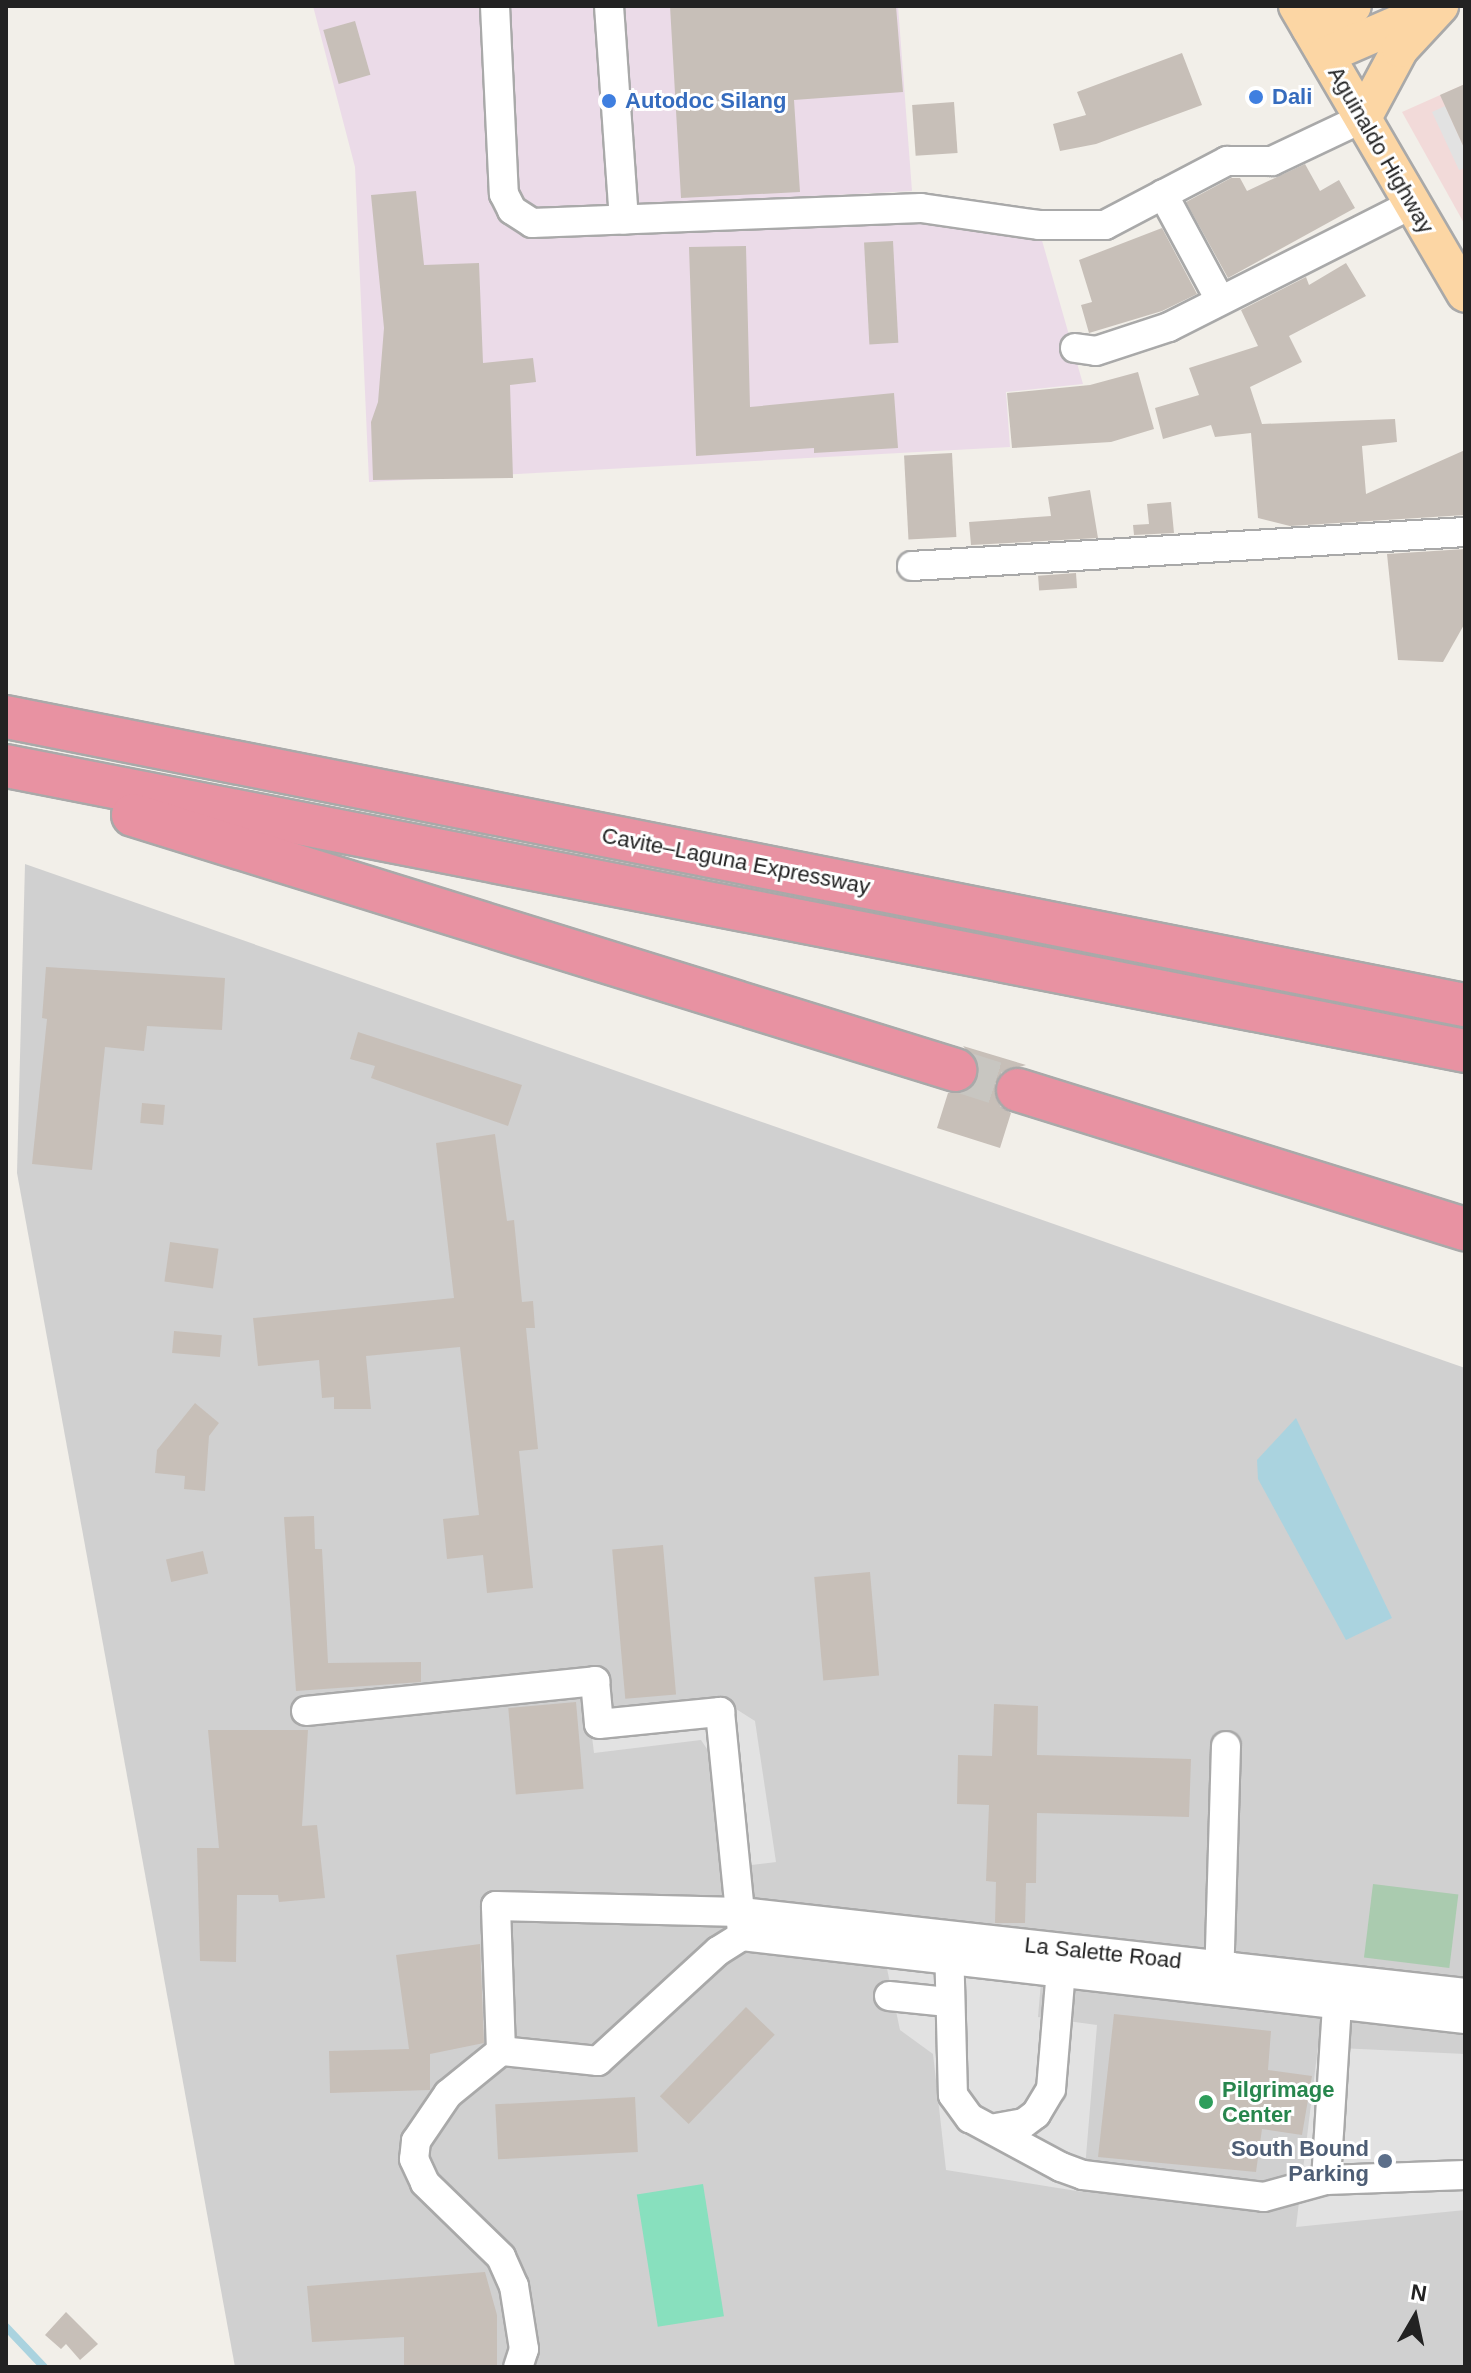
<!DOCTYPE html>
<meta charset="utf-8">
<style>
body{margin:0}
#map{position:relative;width:1471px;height:2373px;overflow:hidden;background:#f2efe9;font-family:Helvetica,sans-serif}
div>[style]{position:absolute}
.commercial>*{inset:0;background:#f2dad9}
.industrial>*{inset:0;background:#ebdbe8}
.religious>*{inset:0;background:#d0d0d0}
.cemetery>*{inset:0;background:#aacbaf;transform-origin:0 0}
.pitch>*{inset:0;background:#88e0be;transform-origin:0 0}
.parking>*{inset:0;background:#e2e2e2}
.water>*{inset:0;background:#aad3df}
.stream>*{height:8px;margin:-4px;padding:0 4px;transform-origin:4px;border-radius:4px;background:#aad3df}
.building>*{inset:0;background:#c7bfb8;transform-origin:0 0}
.highway-tunnel>*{height:42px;margin-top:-21px;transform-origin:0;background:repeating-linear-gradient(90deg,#c8c6c1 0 42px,transparent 0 63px)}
.roads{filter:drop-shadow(2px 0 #a9a9a9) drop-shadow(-2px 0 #a9a9a9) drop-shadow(0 2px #a9a9a9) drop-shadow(0 -2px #a9a9a9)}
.minor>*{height:28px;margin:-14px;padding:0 14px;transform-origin:14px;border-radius:14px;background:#fff}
.major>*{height:36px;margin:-18px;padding:0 18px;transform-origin:18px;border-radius:18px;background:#fcd6a4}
.highway>*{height:42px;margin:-21px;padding:0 21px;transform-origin:21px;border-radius:21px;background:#e892a2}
.dots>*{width:22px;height:22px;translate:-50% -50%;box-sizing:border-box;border:4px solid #fff;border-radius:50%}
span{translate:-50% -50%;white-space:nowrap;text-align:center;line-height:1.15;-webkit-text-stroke:6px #fff;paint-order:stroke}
.shop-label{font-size:22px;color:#366cbe;font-weight:700}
.left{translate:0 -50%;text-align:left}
.street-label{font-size:22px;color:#222}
.leisure-label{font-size:22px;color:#27864d;font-weight:700}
.service-label{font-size:22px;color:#4e5e75;font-weight:700}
.right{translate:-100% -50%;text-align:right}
.frame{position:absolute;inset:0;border:8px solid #222;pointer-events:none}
.north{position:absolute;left:1375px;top:2277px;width:80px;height:80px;-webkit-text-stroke:6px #fff;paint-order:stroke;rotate:9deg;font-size:22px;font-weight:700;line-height:32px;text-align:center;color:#222}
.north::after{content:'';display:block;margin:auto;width:28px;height:36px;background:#222;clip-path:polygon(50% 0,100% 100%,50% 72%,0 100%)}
</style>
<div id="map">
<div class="commercial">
<i style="clip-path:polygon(1465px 84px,1465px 225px,1402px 112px)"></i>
</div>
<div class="industrial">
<i style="clip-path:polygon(313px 6px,483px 6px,492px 200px,507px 223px,532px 238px,911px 220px,1041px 237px,1083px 384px,1006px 392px,1010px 447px,369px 482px,355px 167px)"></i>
<i style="clip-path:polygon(506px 6px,898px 6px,912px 191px,532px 211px,515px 195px)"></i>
</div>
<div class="religious">
<i style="clip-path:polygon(25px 864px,1465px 1368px,1465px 2367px,235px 2367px,17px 1173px)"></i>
</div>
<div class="cemetery">
<i style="left:1373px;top:1884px;width:86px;height:74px;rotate:7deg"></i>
</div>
<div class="pitch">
<i style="left:703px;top:2184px;width:134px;height:67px;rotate:81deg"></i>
</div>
<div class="parking">
<i style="clip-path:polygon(1445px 106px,1465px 150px,1465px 168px,1459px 170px,1432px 112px)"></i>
<i style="clip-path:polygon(717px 1697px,755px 1721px,776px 1862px,726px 1868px,711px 1755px,701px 1740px,594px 1753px,589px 1712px)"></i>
<i style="clip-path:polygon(886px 1964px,1041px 1982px,1038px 2017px,1097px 2025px,1083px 2192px,946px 2170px,933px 2054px,900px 2030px)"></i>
<i style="clip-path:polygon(1318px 2047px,1465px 2054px,1465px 2210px,1296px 2227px)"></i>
</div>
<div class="water">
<i style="clip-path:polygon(1296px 1418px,1392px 1618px,1346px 1640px,1258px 1479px,1257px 1460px)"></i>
</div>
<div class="stream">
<i style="left:6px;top:2327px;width:55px;rotate:46.5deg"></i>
</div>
<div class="building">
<i style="clip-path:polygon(670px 6px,896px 6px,903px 92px,794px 100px,800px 192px,681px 198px)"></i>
<i style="left:355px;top:21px;width:56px;height:33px;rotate:74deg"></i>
<i style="clip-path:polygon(1182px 53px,1202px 105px,1096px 144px,1060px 151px,1053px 124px,1086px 115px,1077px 92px)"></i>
<i style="clip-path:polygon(1465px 84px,1465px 150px,1440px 95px)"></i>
<i style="left:954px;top:102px;width:51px;height:42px;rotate:86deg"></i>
<i style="clip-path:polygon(1305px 164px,1320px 191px,1339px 180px,1355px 208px,1228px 278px,1186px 202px,1231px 178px,1240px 178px,1247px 191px)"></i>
<i style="clip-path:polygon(416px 191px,424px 265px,479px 263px,483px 363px,533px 358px,536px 382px,510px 385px,513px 478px,373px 480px,371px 422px,378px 402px,384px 328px,371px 195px)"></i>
<i style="clip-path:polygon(1162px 228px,1197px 294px,1162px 311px,1089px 333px,1081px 305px,1092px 302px,1079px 260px)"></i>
<i style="left:893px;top:241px;width:102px;height:29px;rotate:87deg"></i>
<i style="clip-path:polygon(746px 246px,750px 407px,894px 393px,898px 448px,814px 453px,814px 448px,696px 456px,689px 247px)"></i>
<i style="clip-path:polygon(1346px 263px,1366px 296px,1289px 336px,1302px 362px,1250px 387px,1262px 424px,1395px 419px,1397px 442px,1362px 446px,1366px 494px,1465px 450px,1465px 515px,1290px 526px,1258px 518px,1251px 433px,1215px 437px,1211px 425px,1163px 439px,1155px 408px,1199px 395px,1189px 368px,1258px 346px,1241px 310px,1306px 277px,1309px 285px)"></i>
<i style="clip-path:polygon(1138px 372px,1154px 429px,1111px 442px,1012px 448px,1007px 393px,1090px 385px)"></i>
<i style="left:952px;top:453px;width:84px;height:48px;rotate:87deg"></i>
<i style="clip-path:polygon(1090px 490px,1098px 538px,971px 545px,969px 522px,1051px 516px,1048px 497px)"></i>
<i style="clip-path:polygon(1171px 502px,1174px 533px,1134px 535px,1133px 525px,1149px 524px,1147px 504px)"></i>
<i style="clip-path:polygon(1465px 549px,1465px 623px,1443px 662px,1398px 660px,1387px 554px)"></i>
<i style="left:1076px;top:573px;width:15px;height:38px;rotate:86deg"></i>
<i style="clip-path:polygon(46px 967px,225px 978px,222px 1030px,147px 1026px,144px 1051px,105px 1047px,92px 1170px,32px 1164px,47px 1019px,42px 1018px)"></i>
<i style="clip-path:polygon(358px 1032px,522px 1085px,508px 1126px,371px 1078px,375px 1066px,350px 1059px)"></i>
<i style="clip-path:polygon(963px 1046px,1026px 1065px,1002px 1072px,995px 1084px,1000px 1106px,1011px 1113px,1000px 1148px,937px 1128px,948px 1093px,961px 1093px,978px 1078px,978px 1064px)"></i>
<i style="left:142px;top:1103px;width:23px;height:20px;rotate:5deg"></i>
<i style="clip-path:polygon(495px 1134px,507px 1221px,514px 1220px,522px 1302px,533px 1301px,535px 1328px,526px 1328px,538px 1449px,519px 1451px,533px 1588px,487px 1593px,483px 1555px,447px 1559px,443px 1519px,479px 1515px,460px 1347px,366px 1356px,371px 1409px,334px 1409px,334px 1397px,322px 1398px,319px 1360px,258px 1366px,253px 1318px,454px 1298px,436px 1143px)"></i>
<i style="left:170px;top:1242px;width:49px;height:40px;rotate:8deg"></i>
<i style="left:174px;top:1331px;width:48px;height:22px;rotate:5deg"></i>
<i style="clip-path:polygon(195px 1403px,219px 1423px,209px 1436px,205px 1491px,184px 1489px,185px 1476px,155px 1473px,157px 1450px)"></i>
<i style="clip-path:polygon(314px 1516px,315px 1549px,322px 1549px,328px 1663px,421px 1662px,421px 1682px,296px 1691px,284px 1517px)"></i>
<i style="left:663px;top:1545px;width:150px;height:51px;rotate:85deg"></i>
<i style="left:203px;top:1551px;width:23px;height:38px;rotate:77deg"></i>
<i style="left:870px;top:1572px;width:104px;height:56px;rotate:85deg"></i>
<i style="left:576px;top:1702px;width:87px;height:68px;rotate:85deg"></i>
<i style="clip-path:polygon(994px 1704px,1038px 1706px,1037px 1755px,1191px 1759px,1189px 1817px,1037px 1813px,1036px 1883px,1026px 1883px,1025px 1923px,995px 1923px,996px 1882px,986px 1881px,989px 1805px,957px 1804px,958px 1755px,992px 1756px)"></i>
<i style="clip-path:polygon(208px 1730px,308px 1730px,302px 1826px,317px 1825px,325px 1898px,279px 1902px,278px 1895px,237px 1895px,236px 1962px,200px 1961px,197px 1848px,219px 1848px)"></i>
<i style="clip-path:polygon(480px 1944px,484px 2043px,430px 2054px,430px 2090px,330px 2093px,329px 2051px,409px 2049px,396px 1955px)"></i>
<i style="left:746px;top:2007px;width:40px;height:124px;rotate:44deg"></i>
<i style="clip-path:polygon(1114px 2014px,1271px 2031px,1268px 2070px,1312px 2076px,1302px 2135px,1262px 2129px,1256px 2172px,1098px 2157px)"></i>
<i style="left:635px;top:2097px;width:55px;height:140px;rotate:87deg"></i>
<i style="clip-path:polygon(485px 2272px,497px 2315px,497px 2367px,404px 2367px,404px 2337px,312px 2342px,307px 2286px)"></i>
<i style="clip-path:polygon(66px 2312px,98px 2344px,80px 2360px,66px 2344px,61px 2349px,45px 2335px)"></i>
</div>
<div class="highway-tunnel">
<i style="left:955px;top:1070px;width:66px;rotate:17.6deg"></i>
</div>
<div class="roads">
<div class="minor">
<i style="left:495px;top:6px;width:188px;rotate:87.3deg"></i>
<i style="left:504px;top:194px;width:18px;rotate:63deg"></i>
<i style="left:512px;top:210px;width:24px;rotate:33deg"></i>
<i style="left:532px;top:223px;width:389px;rotate:-2.2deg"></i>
<i style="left:921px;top:208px;width:119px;rotate:8.2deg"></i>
<i style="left:1039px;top:225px;width:66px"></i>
<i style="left:1105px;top:225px;width:138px;rotate:-27.7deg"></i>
<i style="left:1227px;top:161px;width:45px"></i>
<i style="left:1272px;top:161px;width:101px;rotate:-25.3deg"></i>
<i style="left:609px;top:6px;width:214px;rotate:86deg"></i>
<i style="left:1163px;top:194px;width:120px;rotate:61.7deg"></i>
<i style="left:1075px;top:348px;width:21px;rotate:8deg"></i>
<i style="left:1096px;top:351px;width:77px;rotate:-18.2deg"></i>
<i style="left:1169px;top:327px;width:271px;rotate:-26.8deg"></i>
<i style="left:912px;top:566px;width:554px;rotate:-3.52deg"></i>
<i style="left:306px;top:1711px;width:291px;rotate:-5.9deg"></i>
<i style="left:595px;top:1681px;width:43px;rotate:84.7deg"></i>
<i style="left:599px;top:1724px;width:122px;rotate:-5.7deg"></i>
<i style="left:720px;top:1712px;width:220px;rotate:84.3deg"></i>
<i style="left:742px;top:1936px;width:28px;rotate:148deg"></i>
<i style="left:718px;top:1951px;width:163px;rotate:137.5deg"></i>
<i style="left:598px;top:2061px;width:98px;rotate:-174.1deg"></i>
<i style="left:501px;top:2051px;width:145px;rotate:-92deg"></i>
<i style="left:496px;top:1906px;width:245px;rotate:1.4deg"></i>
<i style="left:741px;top:1912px;width:729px;rotate:6.38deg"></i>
<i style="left:742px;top:1936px;width:728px;rotate:6.55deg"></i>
<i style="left:949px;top:1944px;width:151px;rotate:88.5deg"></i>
<i style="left:953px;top:2095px;width:29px;rotate:54deg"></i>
<i style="left:970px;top:2118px;width:103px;rotate:28.3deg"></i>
<i style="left:1061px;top:2167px;width:23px;rotate:20deg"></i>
<i style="left:1083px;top:2175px;width:182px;rotate:6.9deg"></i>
<i style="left:1264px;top:2197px;width:64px;rotate:-15.3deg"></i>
<i style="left:1326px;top:2180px;width:139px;rotate:-2.1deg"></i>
<i style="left:1219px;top:1982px;width:236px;rotate:-88.3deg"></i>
<i style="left:889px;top:1996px;width:59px;rotate:5.8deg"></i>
<i style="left:501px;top:2051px;width:68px;rotate:140.9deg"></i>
<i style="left:448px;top:2094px;width:57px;rotate:124.2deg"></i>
<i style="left:416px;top:2141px;width:18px;rotate:96deg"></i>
<i style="left:414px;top:2159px;width:26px;rotate:65deg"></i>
<i style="left:425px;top:2183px;width:106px;rotate:44.2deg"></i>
<i style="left:501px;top:2257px;width:32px;rotate:66deg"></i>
<i style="left:514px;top:2286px;width:64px;rotate:81deg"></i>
<i style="left:524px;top:2349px;width:19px;rotate:108deg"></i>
<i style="left:996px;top:2128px;width:28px;rotate:-10deg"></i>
<i style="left:1024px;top:2123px;width:15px;rotate:-37deg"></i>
<i style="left:1036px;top:2114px;width:29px;rotate:-59deg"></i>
<i style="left:1051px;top:2089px;width:132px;rotate:-85.2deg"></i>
<i style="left:1326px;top:2180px;width:192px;rotate:-86.4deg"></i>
</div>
<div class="major">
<i style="left:1297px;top:6px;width:333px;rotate:59.7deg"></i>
<i style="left:1310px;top:28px;width:48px;rotate:-27.1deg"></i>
<i style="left:1326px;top:55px;width:110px;rotate:-23.5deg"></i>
<i style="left:1363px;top:118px;width:78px;rotate:-61.8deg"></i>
<i style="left:1400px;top:49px;width:59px;rotate:-47.1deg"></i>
</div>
<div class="highway">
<i style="left:6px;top:717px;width:1487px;rotate:11.17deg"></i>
<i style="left:6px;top:766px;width:1487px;rotate:11.05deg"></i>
<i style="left:133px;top:815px;width:861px;rotate:17.23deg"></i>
<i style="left:1018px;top:1090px;width:468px;rotate:17.3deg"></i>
</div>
</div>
<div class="dots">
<i style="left:1256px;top:97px;background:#3f7fe0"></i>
<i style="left:609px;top:101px;background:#3f7fe0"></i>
<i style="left:1206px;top:2102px;background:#2e9e5b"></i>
<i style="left:1385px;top:2161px;background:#5c6f8a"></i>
</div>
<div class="shop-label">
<span class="left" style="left:1272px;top:97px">Dali</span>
<span class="left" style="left:625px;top:101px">Autodoc Silang</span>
</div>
<div class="street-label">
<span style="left:1381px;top:150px;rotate:60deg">Aguinaldo Highway</span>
<span style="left:736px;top:861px;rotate:11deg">Cavite–Laguna Expressway</span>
<span style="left:1103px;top:1953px;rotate:6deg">La Salette Road</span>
</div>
<div class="leisure-label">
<span class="left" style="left:1222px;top:2102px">Pilgrimage<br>Center</span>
</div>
<div class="service-label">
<span class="right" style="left:1369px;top:2161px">South Bound<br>Parking</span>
</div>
<div class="frame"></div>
<div class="north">N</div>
</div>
